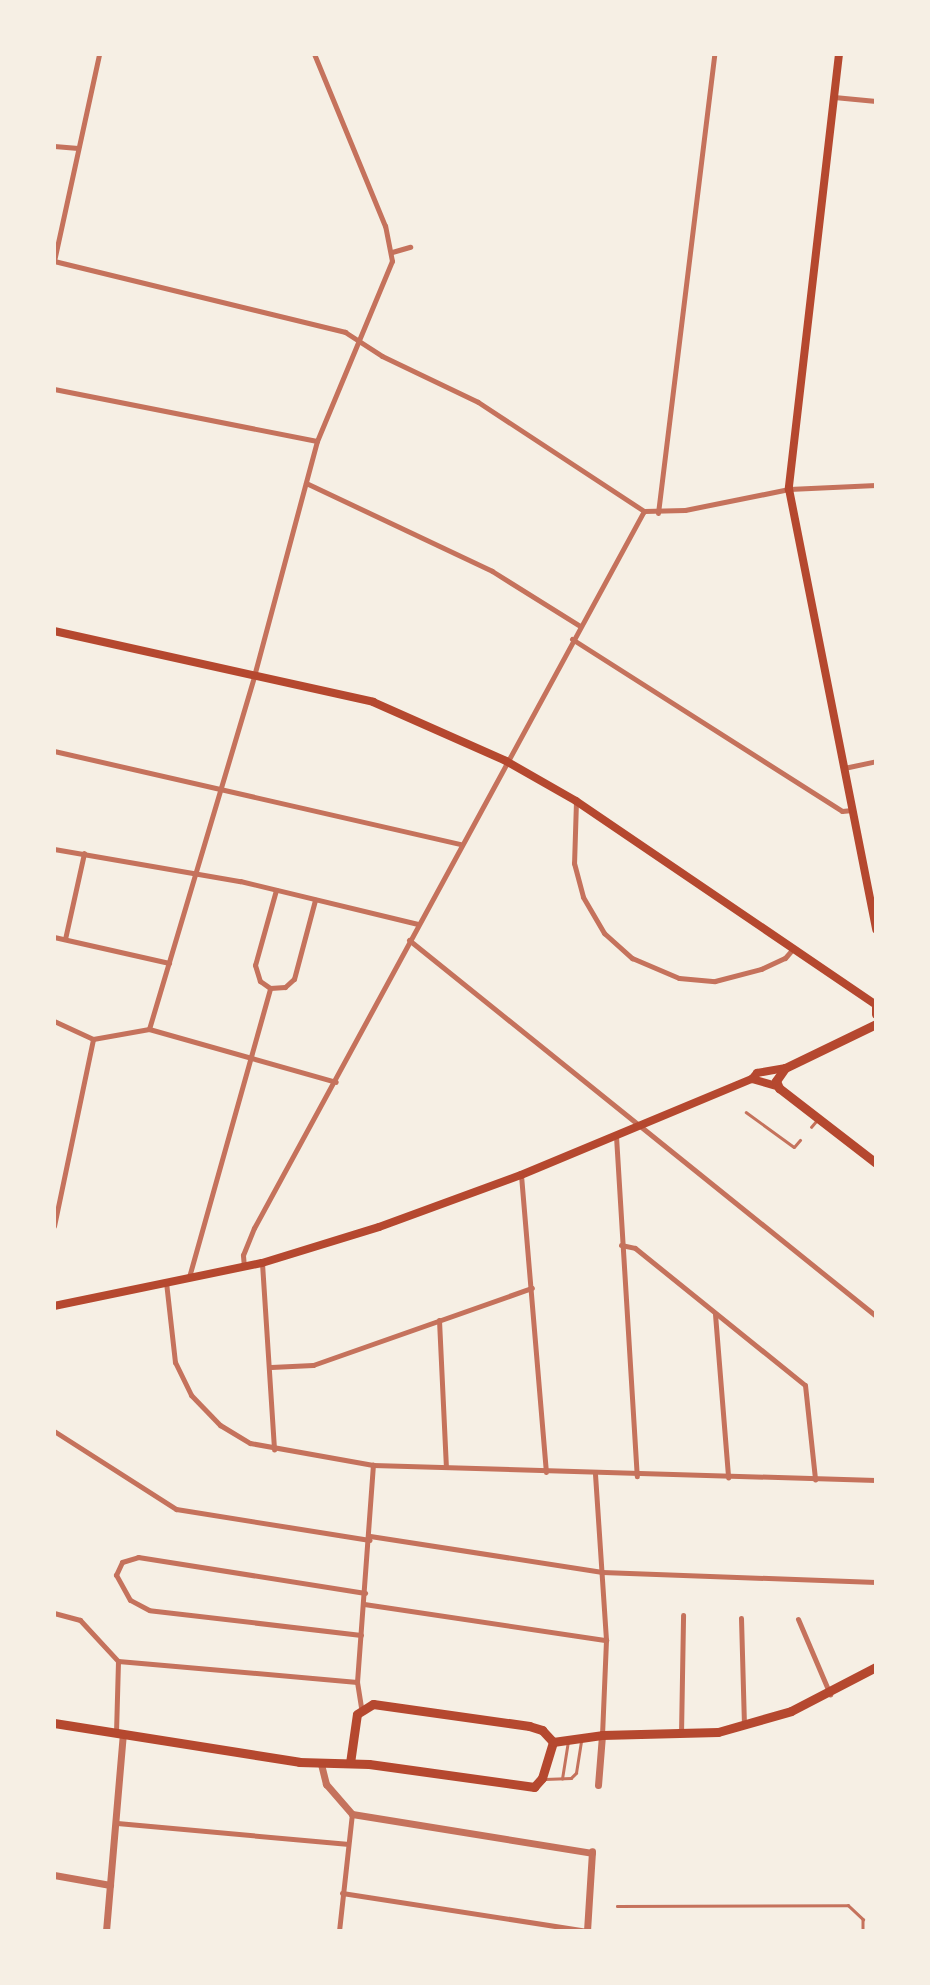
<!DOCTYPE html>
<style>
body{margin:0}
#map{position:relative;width:930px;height:1985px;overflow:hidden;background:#f6efe4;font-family:Mulish,sans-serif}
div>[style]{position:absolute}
.service>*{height:2.5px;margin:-1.25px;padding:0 1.25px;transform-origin:1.25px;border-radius:1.25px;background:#c5725c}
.minor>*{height:5px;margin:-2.5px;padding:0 2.5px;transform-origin:2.5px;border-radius:2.5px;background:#c5725c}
.tertiary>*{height:7px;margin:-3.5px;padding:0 3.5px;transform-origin:3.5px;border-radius:3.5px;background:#c5725c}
.secondary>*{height:8px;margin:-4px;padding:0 4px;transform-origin:4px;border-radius:4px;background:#b5482f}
.primary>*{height:9px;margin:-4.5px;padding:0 4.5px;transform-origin:4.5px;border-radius:4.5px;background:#b5482f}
span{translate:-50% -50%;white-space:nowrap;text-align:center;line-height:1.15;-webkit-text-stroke:5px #f6efe4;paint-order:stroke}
.frame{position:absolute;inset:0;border:56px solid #f6efe4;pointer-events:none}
</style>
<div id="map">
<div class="service">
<i style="left:746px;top:1112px;width:59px;rotate:36.1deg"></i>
<i style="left:794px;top:1147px;width:9px;rotate:-49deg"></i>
<i style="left:811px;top:1127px;width:9px;rotate:-49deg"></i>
<i style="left:545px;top:1779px;width:26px;rotate:-2deg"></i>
<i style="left:571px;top:1778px;width:7px;rotate:-45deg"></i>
<i style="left:576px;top:1773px;width:33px;rotate:-81deg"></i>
<i style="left:562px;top:1779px;width:38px;rotate:-81deg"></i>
<i style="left:617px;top:1906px;width:231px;rotate:-0.2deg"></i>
<i style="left:848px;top:1905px;width:21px;rotate:43deg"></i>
<i style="left:863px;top:1919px;width:12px;rotate:90deg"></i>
</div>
<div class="minor">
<i style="left:834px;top:97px;width:42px;rotate:5.4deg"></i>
<i style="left:54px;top:146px;width:24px;rotate:5deg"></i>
<i style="left:392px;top:252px;width:19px;rotate:-16deg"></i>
<i style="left:54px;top:261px;width:300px;rotate:13.7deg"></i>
<i style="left:345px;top:332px;width:44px;rotate:33deg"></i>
<i style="left:382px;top:356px;width:106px;rotate:25.6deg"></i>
<i style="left:478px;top:402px;width:199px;rotate:33.3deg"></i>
<i style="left:644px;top:511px;width:41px;rotate:-1.4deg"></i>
<i style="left:685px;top:510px;width:106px;rotate:-11.4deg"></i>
<i style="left:789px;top:489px;width:87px;rotate:-2.6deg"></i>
<i style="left:54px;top:261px;width:212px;rotate:-77.7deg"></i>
<i style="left:54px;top:389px;width:268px;rotate:11.2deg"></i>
<i style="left:306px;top:483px;width:206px;rotate:25.3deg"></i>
<i style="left:492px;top:571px;width:104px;rotate:32deg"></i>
<i style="left:658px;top:513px;width:462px;rotate:-83deg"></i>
<i style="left:572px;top:639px;width:320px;rotate:32.5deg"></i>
<i style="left:842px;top:811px;width:10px;rotate:-6deg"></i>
<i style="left:54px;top:751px;width:417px;rotate:12.9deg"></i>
<i style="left:844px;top:768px;width:33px;rotate:-12deg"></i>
<i style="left:576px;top:801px;width:62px;rotate:91.8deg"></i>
<i style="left:574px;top:863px;width:35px;rotate:75deg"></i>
<i style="left:583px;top:897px;width:42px;rotate:59.7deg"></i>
<i style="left:604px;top:933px;width:38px;rotate:42deg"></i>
<i style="left:632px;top:958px;width:51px;rotate:23.1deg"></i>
<i style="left:679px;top:978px;width:36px;rotate:5deg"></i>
<i style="left:715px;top:981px;width:48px;rotate:-14.6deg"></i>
<i style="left:761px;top:969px;width:26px;rotate:-25deg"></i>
<i style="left:785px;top:958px;width:11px;rotate:-49deg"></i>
<i style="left:54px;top:849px;width:189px;rotate:9.8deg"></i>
<i style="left:240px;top:881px;width:183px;rotate:13.6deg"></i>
<i style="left:276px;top:890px;width:78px;rotate:105.6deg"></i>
<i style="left:255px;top:965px;width:17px;rotate:73deg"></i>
<i style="left:260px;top:981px;width:12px;rotate:35deg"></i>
<i style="left:270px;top:988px;width:15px;rotate:-4deg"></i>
<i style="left:285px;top:987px;width:12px;rotate:-42deg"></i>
<i style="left:294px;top:979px;width:82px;rotate:-75.1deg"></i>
<i style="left:54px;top:937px;width:118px;rotate:12.7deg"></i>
<i style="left:65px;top:939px;width:88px;rotate:-77.5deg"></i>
<i style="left:409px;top:940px;width:600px;rotate:38.84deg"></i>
<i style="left:54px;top:1021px;width:43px;rotate:24.8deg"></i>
<i style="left:93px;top:1039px;width:57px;rotate:-10.1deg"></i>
<i style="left:149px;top:1029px;width:194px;rotate:15.8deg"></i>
<i style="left:149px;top:1029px;width:368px;rotate:-73.4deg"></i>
<i style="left:254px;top:676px;width:243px;rotate:-75deg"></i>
<i style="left:317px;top:441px;width:195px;rotate:-67.4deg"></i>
<i style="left:392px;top:261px;width:36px;rotate:-101deg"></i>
<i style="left:385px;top:226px;width:186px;rotate:-112.4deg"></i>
<i style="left:616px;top:1136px;width:341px;rotate:86.5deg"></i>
<i style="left:521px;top:1175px;width:298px;rotate:85.2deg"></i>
<i style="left:54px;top:1226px;width:191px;rotate:-78.2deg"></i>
<i style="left:621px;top:1245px;width:14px;rotate:12deg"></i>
<i style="left:635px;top:1248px;width:218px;rotate:38.9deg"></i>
<i style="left:805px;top:1385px;width:95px;rotate:83.9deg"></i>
<i style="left:262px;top:1263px;width:187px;rotate:86.3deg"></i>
<i style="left:244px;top:1267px;width:12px;rotate:-95deg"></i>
<i style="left:243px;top:1255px;width:29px;rotate:-68deg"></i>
<i style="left:254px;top:1228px;width:816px;rotate:-61.46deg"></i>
<i style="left:189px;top:1277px;width:300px;rotate:-74.3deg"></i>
<i style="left:166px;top:1282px;width:81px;rotate:83.6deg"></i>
<i style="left:175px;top:1362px;width:37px;rotate:64deg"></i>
<i style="left:191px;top:1395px;width:42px;rotate:46deg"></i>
<i style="left:220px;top:1425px;width:35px;rotate:31deg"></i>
<i style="left:250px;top:1443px;width:125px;rotate:10.1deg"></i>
<i style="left:373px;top:1465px;width:503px;rotate:1.71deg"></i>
<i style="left:715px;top:1314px;width:164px;rotate:85.4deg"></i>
<i style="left:439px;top:1320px;width:146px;rotate:87.3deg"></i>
<i style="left:271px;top:1367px;width:42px;rotate:-2.7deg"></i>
<i style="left:313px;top:1365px;width:232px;rotate:-19.4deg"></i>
<i style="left:54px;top:1431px;width:145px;rotate:32.6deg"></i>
<i style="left:176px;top:1509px;width:196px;rotate:9.1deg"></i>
<i style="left:595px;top:1474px;width:166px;rotate:86.2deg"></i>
<i style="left:606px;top:1640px;width:95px;rotate:92.4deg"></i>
<i style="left:370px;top:1536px;width:235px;rotate:8.8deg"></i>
<i style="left:602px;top:1572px;width:274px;rotate:2.1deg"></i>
<i style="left:364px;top:1604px;width:245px;rotate:8.5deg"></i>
<i style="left:54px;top:1613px;width:27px;rotate:15deg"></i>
<i style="left:80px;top:1620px;width:56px;rotate:47.2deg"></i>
<i style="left:741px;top:1618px;width:107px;rotate:88.4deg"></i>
<i style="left:798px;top:1619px;width:82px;rotate:66.9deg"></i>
<i style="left:361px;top:1635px;width:213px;rotate:-173.3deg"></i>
<i style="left:149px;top:1610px;width:21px;rotate:-152deg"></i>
<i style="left:130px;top:1600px;width:29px;rotate:-119deg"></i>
<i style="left:116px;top:1575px;width:14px;rotate:-65deg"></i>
<i style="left:122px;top:1562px;width:17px;rotate:-17deg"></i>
<i style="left:138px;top:1557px;width:230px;rotate:9deg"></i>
<i style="left:118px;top:1661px;width:240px;rotate:5deg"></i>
<i style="left:361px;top:1707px;width:25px;rotate:-99deg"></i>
<i style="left:357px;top:1682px;width:218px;rotate:-85.8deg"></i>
<i style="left:116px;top:1733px;width:72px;rotate:-88.4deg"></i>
<i style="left:681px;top:1734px;width:119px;rotate:-89deg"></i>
<i style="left:117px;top:1823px;width:230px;rotate:5.2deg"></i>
<i style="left:342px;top:1893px;width:248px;rotate:8.8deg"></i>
<i style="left:339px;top:1931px;width:118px;rotate:-83.7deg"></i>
</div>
<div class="tertiary">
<i style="left:321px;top:1764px;width:21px;rotate:76deg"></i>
<i style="left:326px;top:1784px;width:40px;rotate:49deg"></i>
<i style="left:352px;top:1814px;width:243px;rotate:9.2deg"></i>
<i style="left:598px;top:1785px;width:50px;rotate:-85.4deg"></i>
<i style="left:54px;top:1875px;width:57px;rotate:10.1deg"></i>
<i style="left:106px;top:1931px;width:198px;rotate:-85.1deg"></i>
<i style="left:587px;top:1931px;width:80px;rotate:-86.4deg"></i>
</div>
<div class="secondary">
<i style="left:839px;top:54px;width:438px;rotate:96.6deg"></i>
<i style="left:789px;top:489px;width:449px;rotate:78.8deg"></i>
<i style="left:54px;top:631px;width:327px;rotate:12.5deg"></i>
<i style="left:373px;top:702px;width:145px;rotate:23.9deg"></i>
<i style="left:506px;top:761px;width:81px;rotate:29.7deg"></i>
<i style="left:576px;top:801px;width:363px;rotate:34.2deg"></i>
<i style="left:752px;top:1079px;width:25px;rotate:16deg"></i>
<i style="left:54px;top:1306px;width:212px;rotate:-11.7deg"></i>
<i style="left:262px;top:1263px;width:122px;rotate:-17.1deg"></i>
<i style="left:379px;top:1227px;width:151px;rotate:-20.1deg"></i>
<i style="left:521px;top:1175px;width:250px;rotate:-22.6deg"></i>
<i style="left:752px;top:1079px;width:8px;rotate:-50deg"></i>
<i style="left:757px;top:1073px;width:28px;rotate:-10deg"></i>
</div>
<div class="primary">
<i style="left:876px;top:1005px;width:9px;rotate:90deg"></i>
<i style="left:876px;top:1024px;width:101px;rotate:154.2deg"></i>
<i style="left:785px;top:1068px;width:16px;rotate:125deg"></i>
<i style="left:776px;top:1081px;width:8px;rotate:67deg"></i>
<i style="left:779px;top:1088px;width:123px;rotate:37.7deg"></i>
<i style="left:54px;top:1723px;width:248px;rotate:9deg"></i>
<i style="left:299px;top:1762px;width:70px;rotate:1.6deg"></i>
<i style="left:369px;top:1764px;width:167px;rotate:7.9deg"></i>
<i style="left:534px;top:1787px;width:12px;rotate:-48deg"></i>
<i style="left:542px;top:1778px;width:38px;rotate:-73deg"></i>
<i style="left:553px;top:1742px;width:49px;rotate:-8.1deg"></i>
<i style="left:602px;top:1735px;width:116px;rotate:-1.5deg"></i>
<i style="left:718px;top:1732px;width:76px;rotate:-16deg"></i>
<i style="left:791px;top:1711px;width:96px;rotate:-27.4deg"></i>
<i style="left:350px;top:1763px;width:49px;rotate:-81.9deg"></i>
<i style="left:357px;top:1714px;width:19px;rotate:-32deg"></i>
<i style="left:373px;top:1704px;width:158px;rotate:8deg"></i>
<i style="left:529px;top:1726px;width:14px;rotate:17deg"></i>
<i style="left:542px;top:1730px;width:16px;rotate:47deg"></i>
</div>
<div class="frame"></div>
</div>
